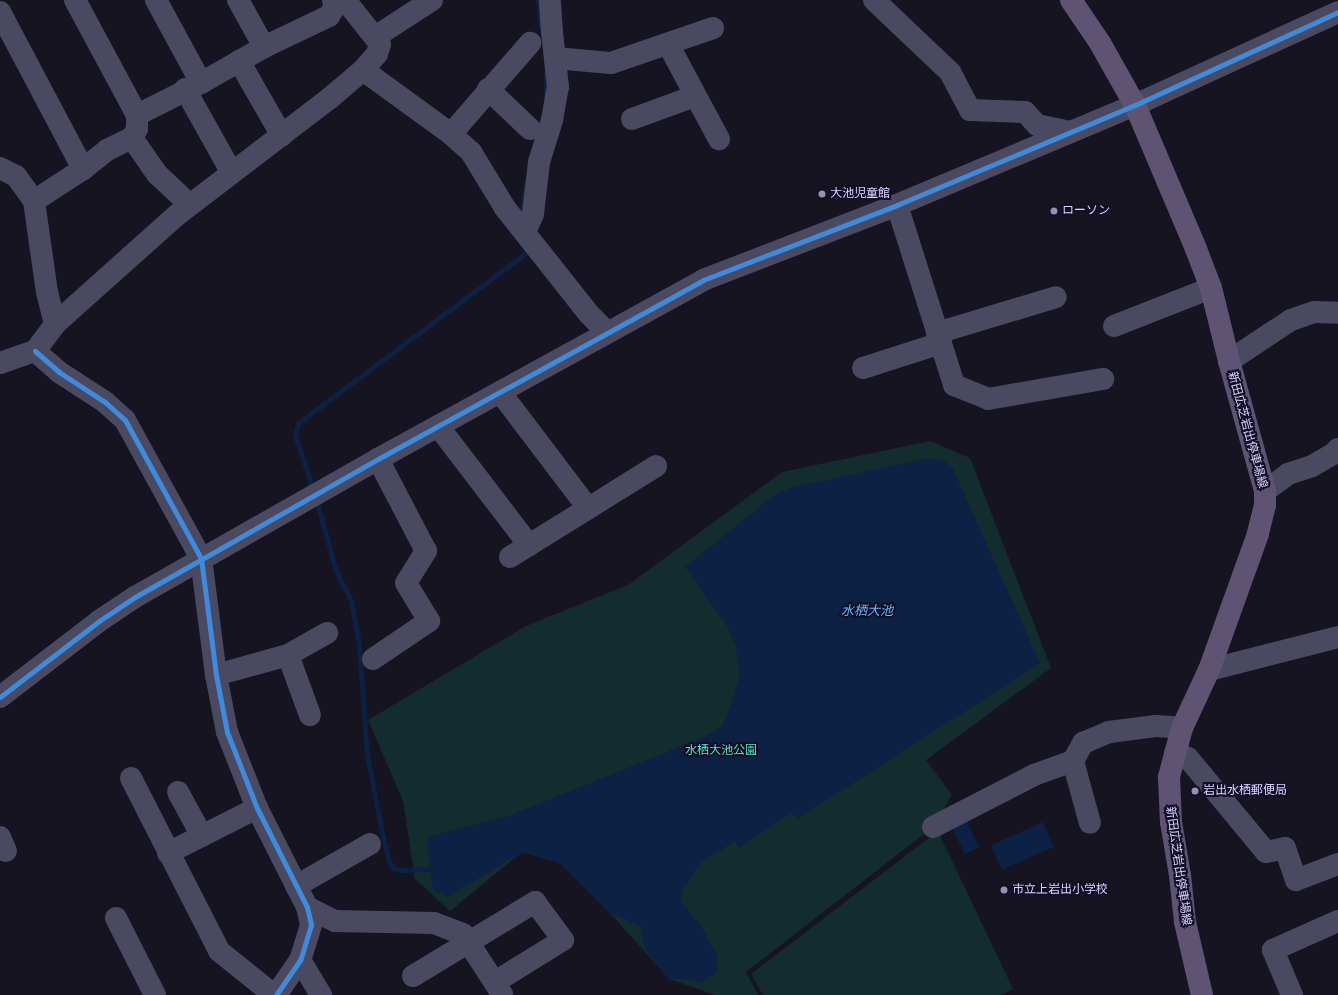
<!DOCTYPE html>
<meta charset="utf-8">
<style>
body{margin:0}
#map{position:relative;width:1338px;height:995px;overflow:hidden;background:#161421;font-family:"Fira Sans Condensed","Noto Sans JP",sans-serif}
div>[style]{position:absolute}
.green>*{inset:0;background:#132c2d}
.water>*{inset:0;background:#0d2144;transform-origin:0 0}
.stream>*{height:5px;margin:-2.5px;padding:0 2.5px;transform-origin:2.5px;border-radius:2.5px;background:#0d2144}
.minor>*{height:22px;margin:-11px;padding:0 11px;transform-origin:11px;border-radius:11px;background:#4a4962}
.major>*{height:22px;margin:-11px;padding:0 11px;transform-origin:11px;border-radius:11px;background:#5e5373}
.cycleway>*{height:5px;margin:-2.5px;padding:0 2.5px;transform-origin:2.5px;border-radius:2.5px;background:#408adc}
.dots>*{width:11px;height:11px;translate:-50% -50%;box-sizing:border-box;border:2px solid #130f26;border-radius:50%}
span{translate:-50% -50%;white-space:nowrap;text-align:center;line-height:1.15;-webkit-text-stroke:4px #130f26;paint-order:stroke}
.poi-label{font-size:12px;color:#d9d4ff}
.left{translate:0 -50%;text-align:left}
.street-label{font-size:12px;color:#d9d4ff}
.park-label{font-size:12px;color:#5fe0c0}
.water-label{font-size:13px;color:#62b6ff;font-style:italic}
</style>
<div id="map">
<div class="green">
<i style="clip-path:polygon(930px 441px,970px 458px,1051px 668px,926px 760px,952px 795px,933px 827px,746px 972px,758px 995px,715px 995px,669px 979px,609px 912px,560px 863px,522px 852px,450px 911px,415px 879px,403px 801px,368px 720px,526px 626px,628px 585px,782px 472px)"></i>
<i style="clip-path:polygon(938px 831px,1013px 989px,1001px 995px,763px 995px,751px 974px)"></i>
</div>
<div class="water">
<i style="clip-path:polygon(929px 458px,942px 460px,952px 467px,1040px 663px,799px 818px,791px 813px,739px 848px,735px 841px,703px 861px,683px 888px,681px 902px,701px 926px,717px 955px,717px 972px,699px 984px,693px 979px,669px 979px,645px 950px,641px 927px,609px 912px,560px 863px,522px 852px,448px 897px,433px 890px,427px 837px,511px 815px,711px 734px,721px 727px,726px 718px,740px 675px,736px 647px,727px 626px,685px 567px,772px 497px,789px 488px)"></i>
<i style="left:967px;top:822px;width:28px;height:16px;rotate:64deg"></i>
<i style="left:1043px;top:822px;width:27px;height:57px;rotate:66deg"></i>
</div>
<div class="stream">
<i style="left:538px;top:0;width:27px;rotate:84deg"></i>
<i style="left:546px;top:72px;width:24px;rotate:90deg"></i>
<i style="left:523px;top:217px;width:3px;rotate:-135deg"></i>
<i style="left:521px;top:215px;width:37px;rotate:-81deg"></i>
<i style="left:313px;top:490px;width:58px;rotate:-108.1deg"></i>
<i style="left:295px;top:435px;width:12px;rotate:-76deg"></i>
<i style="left:298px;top:423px;width:286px;rotate:-36.7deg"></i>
<i style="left:527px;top:252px;width:6px;rotate:-72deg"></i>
<i style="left:316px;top:499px;width:75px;rotate:74.5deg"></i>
<i style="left:336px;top:571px;width:34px;rotate:63deg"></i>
<i style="left:351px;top:601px;width:44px;rotate:79.5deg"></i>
<i style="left:359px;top:644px;width:111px;rotate:85.9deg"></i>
<i style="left:367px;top:755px;width:79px;rotate:79.1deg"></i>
<i style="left:382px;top:833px;width:29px;rotate:76deg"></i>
<i style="left:389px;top:861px;width:8px;rotate:60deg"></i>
<i style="left:393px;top:868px;width:8px;rotate:14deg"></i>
<i style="left:401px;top:870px;width:30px;rotate:-2deg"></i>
</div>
<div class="minor">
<i style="left:75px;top:0;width:131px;rotate:61.7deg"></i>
<i style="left:156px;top:0;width:94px;rotate:61.5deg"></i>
<i style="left:238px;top:0;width:54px;rotate:61deg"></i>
<i style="left:874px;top:0;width:105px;rotate:43.5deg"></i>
<i style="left:950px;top:72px;width:43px;rotate:62.2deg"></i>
<i style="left:970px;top:110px;width:55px;rotate:2.1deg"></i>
<i style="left:1025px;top:112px;width:18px;rotate:47deg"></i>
<i style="left:1037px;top:125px;width:34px;rotate:12deg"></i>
<i style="left:0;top:12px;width:178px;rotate:62.1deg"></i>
<i style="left:375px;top:37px;width:68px;rotate:-33deg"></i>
<i style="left:668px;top:44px;width:108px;rotate:61.8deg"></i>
<i style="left:555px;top:58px;width:56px;rotate:5.1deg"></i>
<i style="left:611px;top:63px;width:108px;rotate:-18.9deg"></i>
<i style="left:239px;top:61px;width:86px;rotate:60.2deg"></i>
<i style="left:363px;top:70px;width:109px;rotate:36deg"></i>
<i style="left:451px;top:134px;width:27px;rotate:42deg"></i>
<i style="left:471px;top:152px;width:66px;rotate:58.7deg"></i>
<i style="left:505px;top:208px;width:135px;rotate:51.6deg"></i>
<i style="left:589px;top:314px;width:25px;rotate:45deg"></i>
<i style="left:185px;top:89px;width:96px;rotate:60.8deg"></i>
<i style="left:488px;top:89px;width:58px;rotate:43.6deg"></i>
<i style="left:632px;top:119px;width:67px;rotate:-20.1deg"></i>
<i style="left:451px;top:134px;width:121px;rotate:-49deg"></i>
<i style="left:132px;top:138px;width:44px;rotate:55.2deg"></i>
<i style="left:157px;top:174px;width:45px;rotate:43.2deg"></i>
<i style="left:0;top:168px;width:18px;rotate:27deg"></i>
<i style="left:16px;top:176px;width:31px;rotate:54deg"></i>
<i style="left:34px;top:201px;width:92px;rotate:81.9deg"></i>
<i style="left:47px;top:292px;width:33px;rotate:76deg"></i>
<i style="left:34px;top:201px;width:59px;rotate:-33.1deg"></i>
<i style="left:83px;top:169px;width:31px;rotate:-38deg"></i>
<i style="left:107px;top:150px;width:28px;rotate:-26deg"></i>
<i style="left:132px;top:138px;width:10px;rotate:-61deg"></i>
<i style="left:137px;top:129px;width:14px;rotate:-90deg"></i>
<i style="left:137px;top:115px;width:72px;rotate:-26.6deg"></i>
<i style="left:201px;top:83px;width:73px;rotate:-29.7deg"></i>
<i style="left:264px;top:47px;width:72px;rotate:-25.5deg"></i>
<i style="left:329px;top:16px;width:13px;rotate:-58deg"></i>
<i style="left:336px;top:5px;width:6px;rotate:-121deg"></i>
<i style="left:897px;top:205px;width:189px;rotate:72.4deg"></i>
<i style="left:954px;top:385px;width:37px;rotate:22deg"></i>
<i style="left:988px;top:399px;width:117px;rotate:-9.9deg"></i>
<i style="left:525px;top:232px;width:20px;rotate:-66deg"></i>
<i style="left:533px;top:214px;width:52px;rotate:-83.4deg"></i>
<i style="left:539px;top:162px;width:44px;rotate:-72.8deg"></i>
<i style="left:552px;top:120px;width:34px;rotate:-80deg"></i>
<i style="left:558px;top:87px;width:55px;rotate:-96.2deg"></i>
<i style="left:552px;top:32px;width:32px;rotate:-94deg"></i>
<i style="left:1114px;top:326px;width:104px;rotate:-21.4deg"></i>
<i style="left:937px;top:333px;width:124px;rotate:-16.8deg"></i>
<i style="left:35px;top:351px;width:32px;rotate:41deg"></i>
<i style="left:59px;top:372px;width:55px;rotate:33.1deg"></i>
<i style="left:105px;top:402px;width:27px;rotate:42deg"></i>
<i style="left:125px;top:420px;width:158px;rotate:61.2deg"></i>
<i style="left:201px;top:558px;width:118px;rotate:82.7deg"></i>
<i style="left:216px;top:675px;width:58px;rotate:79.1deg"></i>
<i style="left:227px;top:732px;width:82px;rotate:68.5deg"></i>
<i style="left:257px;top:808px;width:111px;rotate:63.2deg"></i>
<i style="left:307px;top:907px;width:18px;rotate:77deg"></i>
<i style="left:311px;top:925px;width:37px;rotate:107deg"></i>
<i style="left:300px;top:960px;width:42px;rotate:124.4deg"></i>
<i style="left:1229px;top:361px;width:74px;rotate:-33.5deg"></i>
<i style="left:1291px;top:320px;width:24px;rotate:-19deg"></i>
<i style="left:1314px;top:312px;width:24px;rotate:2deg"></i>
<i style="left:0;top:363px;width:37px;rotate:-19deg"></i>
<i style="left:35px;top:351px;width:34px;rotate:-53deg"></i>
<i style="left:55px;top:324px;width:164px;rotate:-41.8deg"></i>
<i style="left:177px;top:215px;width:193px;rotate:-37.4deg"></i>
<i style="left:330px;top:98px;width:43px;rotate:-40.3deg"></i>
<i style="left:363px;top:70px;width:21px;rotate:-49deg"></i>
<i style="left:377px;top:54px;width:10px;rotate:-73deg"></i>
<i style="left:380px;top:44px;width:56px;rotate:-128.5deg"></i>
<i style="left:863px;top:368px;width:82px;rotate:-17.8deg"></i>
<i style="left:500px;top:392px;width:146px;rotate:52.8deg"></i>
<i style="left:438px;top:426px;width:150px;rotate:52.6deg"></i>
<i style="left:1265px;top:491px;width:29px;rotate:-36deg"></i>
<i style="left:1288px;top:474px;width:25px;rotate:-18deg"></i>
<i style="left:1312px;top:466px;width:24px;rotate:-30deg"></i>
<i style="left:1333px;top:454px;width:7px;rotate:-45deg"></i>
<i style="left:510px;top:557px;width:172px;rotate:-31.9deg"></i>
<i style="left:288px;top:655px;width:64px;rotate:69.9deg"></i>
<i style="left:373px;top:659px;width:68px;rotate:-34.2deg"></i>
<i style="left:429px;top:621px;width:44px;rotate:-121.2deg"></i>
<i style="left:406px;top:583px;width:38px;rotate:-58deg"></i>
<i style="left:426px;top:551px;width:104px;rotate:-117.6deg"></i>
<i style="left:1209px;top:670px;width:133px;rotate:-14.3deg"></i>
<i style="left:216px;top:675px;width:75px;rotate:-15.5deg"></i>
<i style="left:288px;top:655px;width:45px;rotate:-29.4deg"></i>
<i style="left:0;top:697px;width:125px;rotate:-37.5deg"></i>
<i style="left:99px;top:621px;width:43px;rotate:-33.7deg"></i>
<i style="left:135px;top:597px;width:279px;rotate:-29.6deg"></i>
<i style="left:378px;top:459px;width:371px;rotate:-28.8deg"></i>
<i style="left:703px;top:280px;width:208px;rotate:-21.1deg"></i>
<i style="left:897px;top:205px;width:258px;rotate:-22.8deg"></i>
<i style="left:1135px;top:105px;width:223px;rotate:-24.6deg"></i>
<i style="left:1175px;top:753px;width:14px;rotate:21deg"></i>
<i style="left:1188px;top:758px;width:122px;rotate:50.3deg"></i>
<i style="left:1266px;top:852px;width:19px;rotate:-12deg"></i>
<i style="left:1285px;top:848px;width:34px;rotate:71deg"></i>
<i style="left:1296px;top:880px;width:45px;rotate:-20.9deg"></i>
<i style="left:1073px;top:761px;width:64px;rotate:74.7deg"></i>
<i style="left:131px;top:778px;width:194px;rotate:63deg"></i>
<i style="left:219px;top:951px;width:70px;rotate:38.7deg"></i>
<i style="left:178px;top:792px;width:50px;rotate:61.4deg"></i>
<i style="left:933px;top:827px;width:114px;rotate:-27.2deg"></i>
<i style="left:1034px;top:775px;width:41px;rotate:-19.7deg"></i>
<i style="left:1073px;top:761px;width:21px;rotate:-61deg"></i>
<i style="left:1083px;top:743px;width:28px;rotate:-23deg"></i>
<i style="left:1109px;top:732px;width:47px;rotate:-7.3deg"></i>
<i style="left:1156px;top:726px;width:26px;rotate:4deg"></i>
<i style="left:0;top:837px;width:15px;rotate:67deg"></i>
<i style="left:168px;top:853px;width:100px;rotate:-26.8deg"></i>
<i style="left:296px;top:886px;width:85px;rotate:-29.6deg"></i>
<i style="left:307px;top:907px;width:31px;rotate:27deg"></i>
<i style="left:335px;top:921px;width:99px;rotate:1.2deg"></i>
<i style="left:434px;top:923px;width:31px;rotate:21deg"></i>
<i style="left:463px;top:934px;width:72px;rotate:57deg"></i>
<i style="left:116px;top:918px;width:86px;rotate:63.1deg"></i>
<i style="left:300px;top:960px;width:41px;rotate:59deg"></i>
<i style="left:413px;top:976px;width:143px;rotate:-31.2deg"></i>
<i style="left:535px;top:902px;width:47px;rotate:53.6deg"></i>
<i style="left:563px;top:940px;width:80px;rotate:148.3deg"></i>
<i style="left:1292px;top:995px;width:49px;rotate:-112.9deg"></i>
<i style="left:1273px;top:950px;width:71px;rotate:-24deg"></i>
</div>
<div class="major">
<i style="left:1071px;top:0;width:52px;rotate:56deg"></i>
<i style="left:1100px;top:43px;width:71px;rotate:60.6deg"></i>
<i style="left:1135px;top:105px;width:156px;rotate:67deg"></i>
<i style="left:1196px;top:249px;width:42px;rotate:69deg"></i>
<i style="left:1211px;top:288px;width:75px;rotate:76.1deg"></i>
<i style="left:1229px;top:361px;width:135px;rotate:74.5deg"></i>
<i style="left:1265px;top:491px;width:14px;rotate:90deg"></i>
<i style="left:1265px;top:505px;width:30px;rotate:104deg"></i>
<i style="left:1258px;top:534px;width:145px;rotate:109.8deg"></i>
<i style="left:1209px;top:670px;width:64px;rotate:115deg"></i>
<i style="left:1182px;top:728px;width:51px;rotate:104.9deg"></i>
<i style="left:1169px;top:777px;width:45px;rotate:87.5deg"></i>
<i style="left:1171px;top:822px;width:54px;rotate:80.4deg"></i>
<i style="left:1180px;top:875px;width:47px;rotate:83.9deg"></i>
<i style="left:1185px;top:922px;width:75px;rotate:76.9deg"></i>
</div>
<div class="cycleway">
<i style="left:35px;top:351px;width:32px;rotate:41deg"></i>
<i style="left:59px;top:372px;width:55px;rotate:33.1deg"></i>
<i style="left:105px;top:402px;width:27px;rotate:42deg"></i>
<i style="left:125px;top:420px;width:158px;rotate:61.2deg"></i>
<i style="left:201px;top:558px;width:118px;rotate:82.7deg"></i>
<i style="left:216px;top:675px;width:58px;rotate:79.1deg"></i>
<i style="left:227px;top:732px;width:82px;rotate:68.5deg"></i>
<i style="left:257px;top:808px;width:111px;rotate:63.2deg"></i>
<i style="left:307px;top:907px;width:18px;rotate:77deg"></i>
<i style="left:311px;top:925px;width:37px;rotate:107deg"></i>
<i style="left:300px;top:960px;width:42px;rotate:124.4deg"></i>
<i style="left:0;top:697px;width:125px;rotate:-37.5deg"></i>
<i style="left:99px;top:621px;width:43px;rotate:-33.7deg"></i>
<i style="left:135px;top:597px;width:279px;rotate:-29.6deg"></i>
<i style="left:378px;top:459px;width:371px;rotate:-28.8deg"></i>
<i style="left:703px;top:280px;width:208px;rotate:-21.1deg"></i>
<i style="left:897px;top:205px;width:258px;rotate:-22.8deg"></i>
<i style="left:1135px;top:105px;width:223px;rotate:-24.6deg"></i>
</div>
<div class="dots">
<i style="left:822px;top:194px;background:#9591b1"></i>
<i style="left:1054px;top:211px;background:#9591b1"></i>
<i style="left:1195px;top:791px;background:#9591b1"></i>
<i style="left:1004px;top:890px;background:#9591b1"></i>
</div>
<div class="poi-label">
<span class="left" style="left:830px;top:194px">大池児童館</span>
<span class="left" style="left:1062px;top:211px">ローソン</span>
<span class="left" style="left:1203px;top:791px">岩出水栖郵便局</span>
<span class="left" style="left:1012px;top:890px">市立上岩出小学校</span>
</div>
<div class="street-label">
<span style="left:1247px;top:430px;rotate:75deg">新田広芝岩出停車場線</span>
<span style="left:1178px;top:866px;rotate:82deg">新田広芝岩出停車場線</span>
</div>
<div class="park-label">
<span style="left:721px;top:751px">水栖大池公園</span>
</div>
<div class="water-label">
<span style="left:867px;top:611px">水栖大池</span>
</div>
</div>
